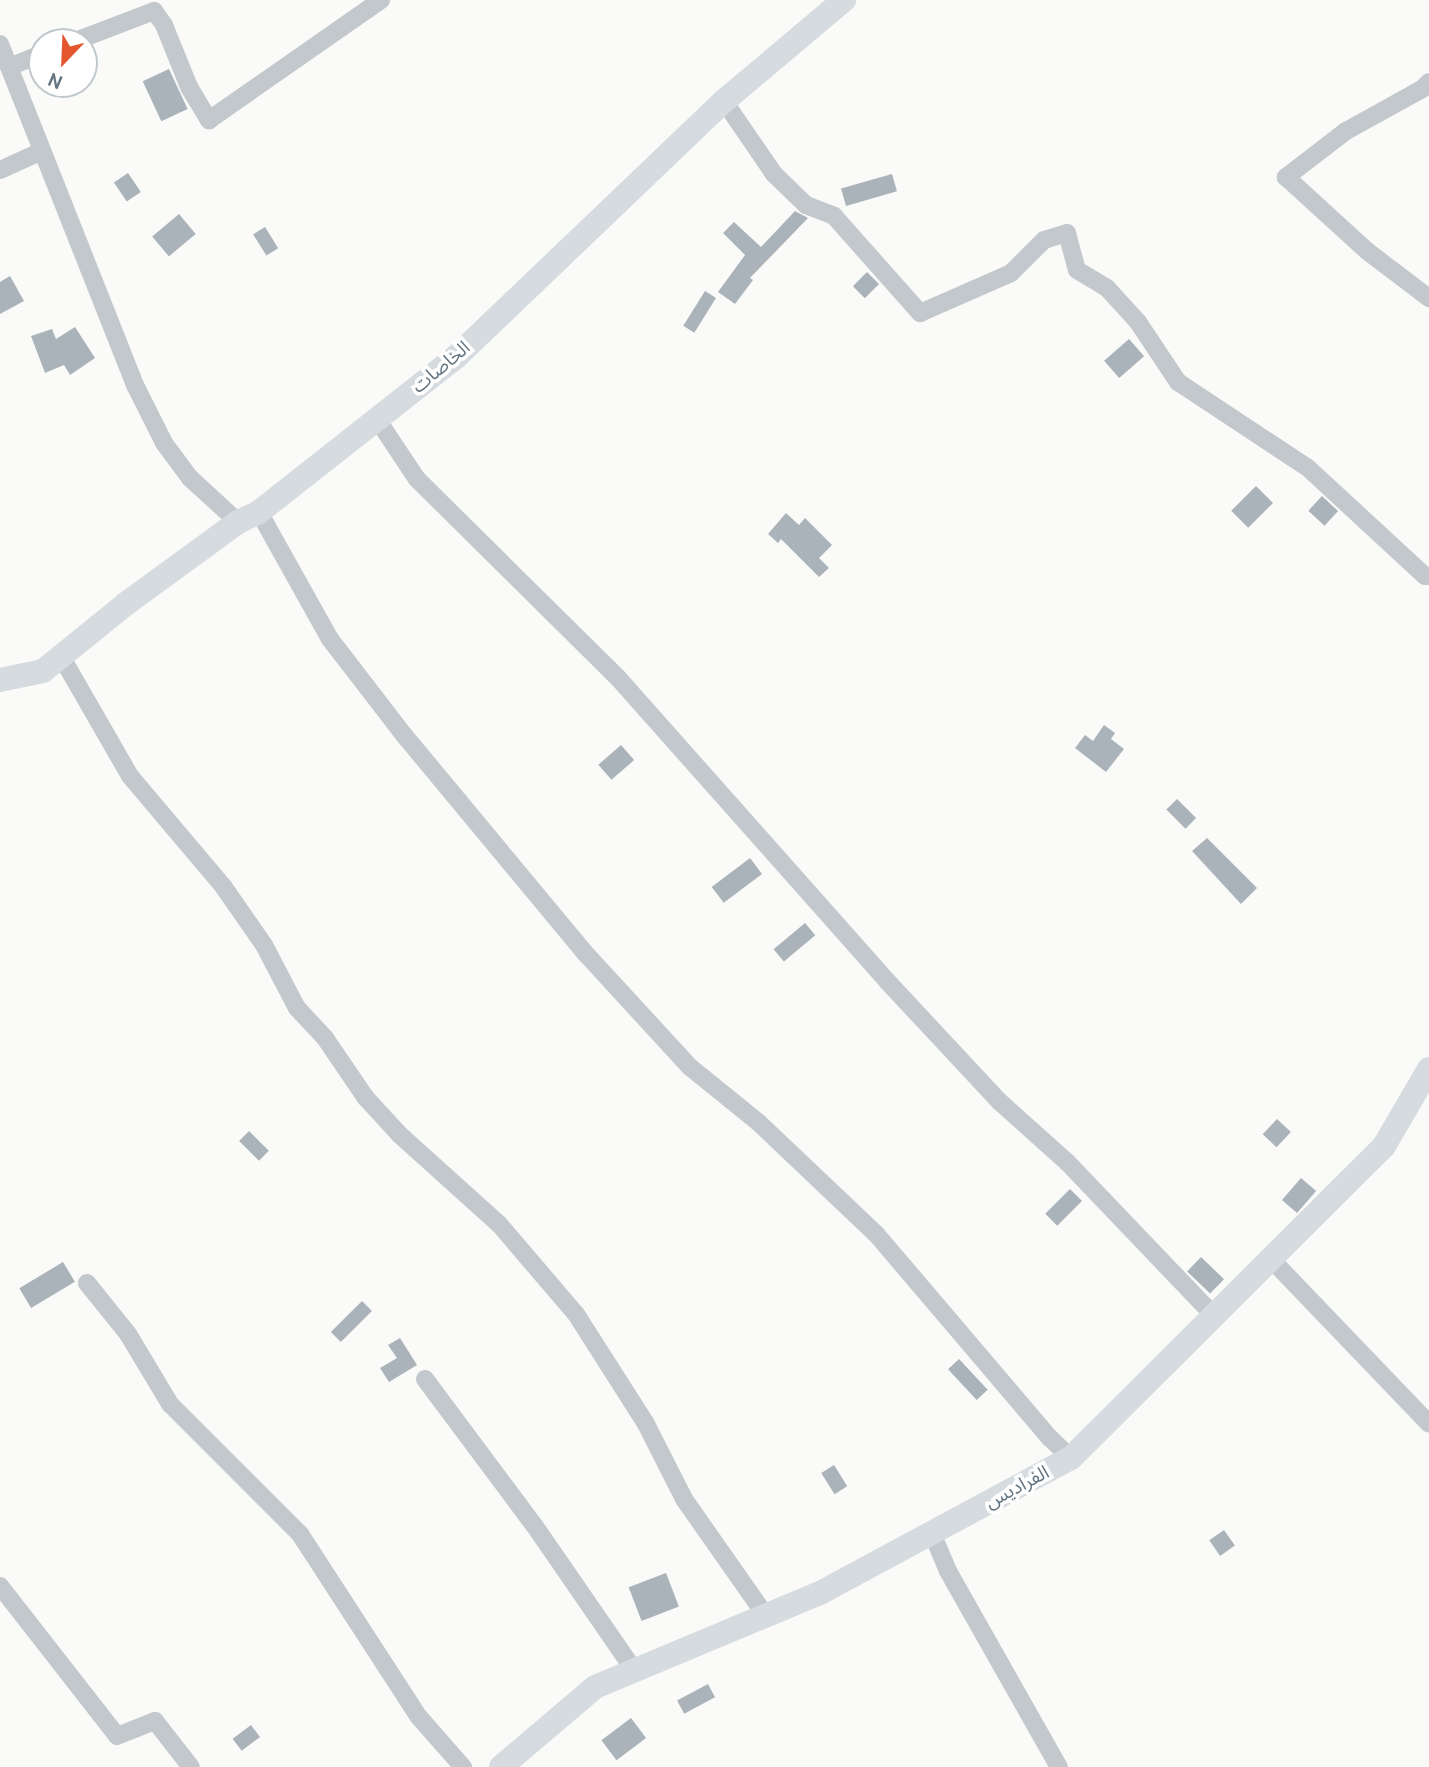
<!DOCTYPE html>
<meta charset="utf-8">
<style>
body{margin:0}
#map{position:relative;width:1429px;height:1767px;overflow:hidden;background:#fafaf8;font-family:Cabin,"Noto Sans Arabic",sans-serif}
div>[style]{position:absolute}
.building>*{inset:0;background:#aab3b9;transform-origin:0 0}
.street>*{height:18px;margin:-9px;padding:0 9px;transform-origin:9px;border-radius:9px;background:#c3c8cc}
.secondary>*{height:24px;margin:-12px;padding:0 12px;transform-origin:12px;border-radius:12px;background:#d6dbdf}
span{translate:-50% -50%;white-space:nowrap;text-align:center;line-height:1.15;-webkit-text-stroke:7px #fff;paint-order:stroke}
.street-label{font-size:19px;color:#657683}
.north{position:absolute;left:28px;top:28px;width:70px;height:70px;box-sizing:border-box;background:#fff;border:2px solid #c1c8cd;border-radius:50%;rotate:203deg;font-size:19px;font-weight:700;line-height:28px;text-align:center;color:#657683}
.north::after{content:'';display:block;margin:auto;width:24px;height:32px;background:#e4572e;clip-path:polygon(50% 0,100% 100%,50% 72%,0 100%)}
</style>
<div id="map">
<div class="building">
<i style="left:169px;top:69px;width:44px;height:29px;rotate:65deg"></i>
<i style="left:128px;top:173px;width:23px;height:17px;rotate:56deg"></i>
<i style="left:892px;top:174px;width:18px;height:53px;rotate:74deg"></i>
<i style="clip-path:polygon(795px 211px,808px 218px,750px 278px,753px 280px,735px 304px,718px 292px,745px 255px,723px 233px,734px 222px,761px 247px)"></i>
<i style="left:179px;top:214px;width:26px;height:35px;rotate:50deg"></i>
<i style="left:265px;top:227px;width:25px;height:14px;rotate:58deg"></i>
<i style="left:867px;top:272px;width:17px;height:20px;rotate:45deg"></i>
<i style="clip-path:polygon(10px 276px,24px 301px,0 314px,0 282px)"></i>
<i style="left:705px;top:291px;width:13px;height:41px;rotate:32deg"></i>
<i style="clip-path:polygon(75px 327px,95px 358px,70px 375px,64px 365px,45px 373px,31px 336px,52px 329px,56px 339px)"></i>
<i style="left:1129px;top:339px;width:23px;height:33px;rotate:49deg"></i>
<i style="left:1256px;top:486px;width:24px;height:35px;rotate:45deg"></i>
<i style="left:1322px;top:496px;width:22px;height:20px;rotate:43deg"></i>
<i style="clip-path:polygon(786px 513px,799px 525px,805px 518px,832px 545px,819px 558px,829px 568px,819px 577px,781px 539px,778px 543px,768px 534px)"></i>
<i style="clip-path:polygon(1104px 725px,1115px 733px,1111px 739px,1124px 749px,1106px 772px,1075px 748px,1085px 735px,1093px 741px)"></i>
<i style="left:621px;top:745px;width:20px;height:30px;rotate:49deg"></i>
<i style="left:1177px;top:799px;width:27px;height:15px;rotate:45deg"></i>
<i style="clip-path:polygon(1207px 838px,1257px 888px,1241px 904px,1192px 851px)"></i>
<i style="left:750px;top:858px;width:20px;height:48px;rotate:53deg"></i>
<i style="left:805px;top:923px;width:16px;height:41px;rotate:50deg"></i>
<i style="left:1277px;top:1119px;width:19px;height:21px;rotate:43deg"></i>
<i style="left:249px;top:1131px;width:28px;height:14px;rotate:45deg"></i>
<i style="left:1301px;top:1178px;width:20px;height:29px;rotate:41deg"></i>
<i style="left:1070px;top:1189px;width:17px;height:35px;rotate:45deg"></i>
<i style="left:1201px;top:1257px;width:32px;height:20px;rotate:44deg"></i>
<i style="left:63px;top:1262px;width:23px;height:51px;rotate:59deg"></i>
<i style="left:362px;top:1301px;width:14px;height:44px;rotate:45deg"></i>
<i style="clip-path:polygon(400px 1338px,417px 1365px,389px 1382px,380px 1368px,397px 1358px,388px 1345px)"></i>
<i style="left:959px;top:1359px;width:42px;height:15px;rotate:47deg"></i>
<i style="left:834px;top:1465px;width:25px;height:15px;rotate:58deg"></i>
<i style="left:1224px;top:1530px;width:19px;height:18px;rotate:55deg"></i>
<i style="left:666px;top:1573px;width:36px;height:40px;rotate:69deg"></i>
<i style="left:708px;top:1684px;width:15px;height:35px;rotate:62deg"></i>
<i style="left:631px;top:1718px;width:25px;height:37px;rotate:53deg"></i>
<i style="left:251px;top:1725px;width:15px;height:23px;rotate:53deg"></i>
</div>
<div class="street">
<i style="left:73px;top:42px;width:87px;rotate:-20.9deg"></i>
<i style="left:154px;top:11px;width:17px;rotate:54deg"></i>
<i style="left:164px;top:25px;width:67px;rotate:68deg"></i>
<i style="left:189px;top:87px;width:39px;rotate:59deg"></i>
<i style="left:209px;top:120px;width:210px;rotate:-34.9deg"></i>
<i style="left:0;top:44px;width:369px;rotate:68.4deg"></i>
<i style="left:136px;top:387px;width:63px;rotate:63.4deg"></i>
<i style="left:164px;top:443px;width:44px;rotate:53.4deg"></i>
<i style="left:190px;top:478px;width:65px;rotate:42.5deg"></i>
<i style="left:9px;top:67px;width:35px;rotate:-22deg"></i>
<i style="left:1429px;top:82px;width:10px;rotate:135deg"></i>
<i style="left:1422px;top:89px;width:87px;rotate:151.1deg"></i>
<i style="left:1346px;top:131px;width:76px;rotate:142.5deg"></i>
<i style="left:1286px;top:177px;width:110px;rotate:42.4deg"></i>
<i style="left:1367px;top:251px;width:78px;rotate:37.2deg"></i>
<i style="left:724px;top:101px;width:88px;rotate:55.6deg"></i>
<i style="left:774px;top:174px;width:45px;rotate:44.1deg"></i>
<i style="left:806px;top:205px;width:30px;rotate:21deg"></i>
<i style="left:834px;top:216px;width:130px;rotate:48.4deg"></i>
<i style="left:920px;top:313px;width:99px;rotate:-23.7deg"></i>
<i style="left:1011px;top:273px;width:47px;rotate:-45deg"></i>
<i style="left:1044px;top:240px;width:24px;rotate:-17deg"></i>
<i style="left:1067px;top:233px;width:38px;rotate:75deg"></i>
<i style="left:1077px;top:270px;width:35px;rotate:31deg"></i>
<i style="left:1107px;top:288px;width:46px;rotate:47.6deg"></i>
<i style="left:1138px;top:322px;width:72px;rotate:56.3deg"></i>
<i style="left:1178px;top:382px;width:156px;rotate:33.5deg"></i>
<i style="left:1308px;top:468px;width:159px;rotate:42.7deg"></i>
<i style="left:1425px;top:576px;width:4px"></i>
<i style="left:0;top:170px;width:46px;rotate:-24.3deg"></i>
<i style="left:377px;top:419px;width:72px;rotate:56.3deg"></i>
<i style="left:417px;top:479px;width:284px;rotate:44.7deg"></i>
<i style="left:619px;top:679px;width:404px;rotate:48.4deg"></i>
<i style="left:887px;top:981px;width:166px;rotate:47deg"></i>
<i style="left:1000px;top:1102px;width:91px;rotate:41.9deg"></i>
<i style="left:1068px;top:1163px;width:211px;rotate:46.3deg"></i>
<i style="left:259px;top:512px;width:145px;rotate:60.8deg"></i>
<i style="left:330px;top:639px;width:121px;rotate:52.4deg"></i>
<i style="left:404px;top:735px;width:285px;rotate:50.3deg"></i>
<i style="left:586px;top:954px;width:154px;rotate:47.4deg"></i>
<i style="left:690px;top:1067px;width:87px;rotate:39deg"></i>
<i style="left:758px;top:1122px;width:164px;rotate:43.5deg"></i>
<i style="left:877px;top:1235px;width:267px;rotate:49.6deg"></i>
<i style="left:1050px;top:1438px;width:29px;rotate:44deg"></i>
<i style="left:61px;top:656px;width:138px;rotate:60.1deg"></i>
<i style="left:130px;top:776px;width:144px;rotate:49.8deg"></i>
<i style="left:223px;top:886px;width:72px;rotate:55.2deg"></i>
<i style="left:264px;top:945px;width:71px;rotate:62.4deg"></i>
<i style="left:297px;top:1008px;width:41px;rotate:47deg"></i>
<i style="left:325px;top:1038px;width:73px;rotate:55.7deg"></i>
<i style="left:366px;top:1098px;width:50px;rotate:47.4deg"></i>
<i style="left:400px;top:1135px;width:133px;rotate:42deg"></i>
<i style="left:499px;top:1224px;width:118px;rotate:49.5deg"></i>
<i style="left:576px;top:1314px;width:130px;rotate:57.5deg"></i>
<i style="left:646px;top:1424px;width:84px;rotate:63.1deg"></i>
<i style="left:684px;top:1499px;width:143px;rotate:55deg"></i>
<i style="left:1271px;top:1259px;width:228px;rotate:46.2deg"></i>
<i style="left:87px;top:1283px;width:65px;rotate:51.2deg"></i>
<i style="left:128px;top:1334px;width:82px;rotate:59deg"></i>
<i style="left:170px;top:1404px;width:184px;rotate:45deg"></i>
<i style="left:300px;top:1534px;width:218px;rotate:57deg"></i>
<i style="left:419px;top:1717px;width:67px;rotate:48.7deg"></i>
<i style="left:425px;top:1379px;width:182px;rotate:53.3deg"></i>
<i style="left:534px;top:1525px;width:176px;rotate:55.4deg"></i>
<i style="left:932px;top:1533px;width:41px;rotate:67.2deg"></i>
<i style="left:948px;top:1571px;width:225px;rotate:60.5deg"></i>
<i style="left:0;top:1586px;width:190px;rotate:52deg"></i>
<i style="left:117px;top:1736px;width:41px;rotate:-21.5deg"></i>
<i style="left:155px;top:1721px;width:58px;rotate:52deg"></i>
</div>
<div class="secondary">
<i style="left:0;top:680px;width:44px;rotate:-11.8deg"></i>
<i style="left:43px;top:671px;width:108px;rotate:-39deg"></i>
<i style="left:127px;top:603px;width:137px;rotate:-36.1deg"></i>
<i style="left:238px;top:522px;width:23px;rotate:-25deg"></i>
<i style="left:259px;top:512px;width:251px;rotate:-38.2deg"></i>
<i style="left:456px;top:357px;width:371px;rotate:-43.7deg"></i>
<i style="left:724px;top:101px;width:157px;rotate:-40.1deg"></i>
<i style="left:501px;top:1767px;width:123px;rotate:-40.4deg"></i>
<i style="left:595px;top:1687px;width:244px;rotate:-22.7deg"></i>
<i style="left:820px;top:1593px;width:285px;rotate:-28.3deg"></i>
<i style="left:1071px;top:1458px;width:442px;rotate:-44.9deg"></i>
<i style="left:1384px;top:1146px;width:89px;rotate:-59.7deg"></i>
</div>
<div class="street-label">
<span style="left:441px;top:367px;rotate:-40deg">الخاصات</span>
<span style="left:1017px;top:1487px;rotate:-28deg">الفراديس</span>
</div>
<div class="north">N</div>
</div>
